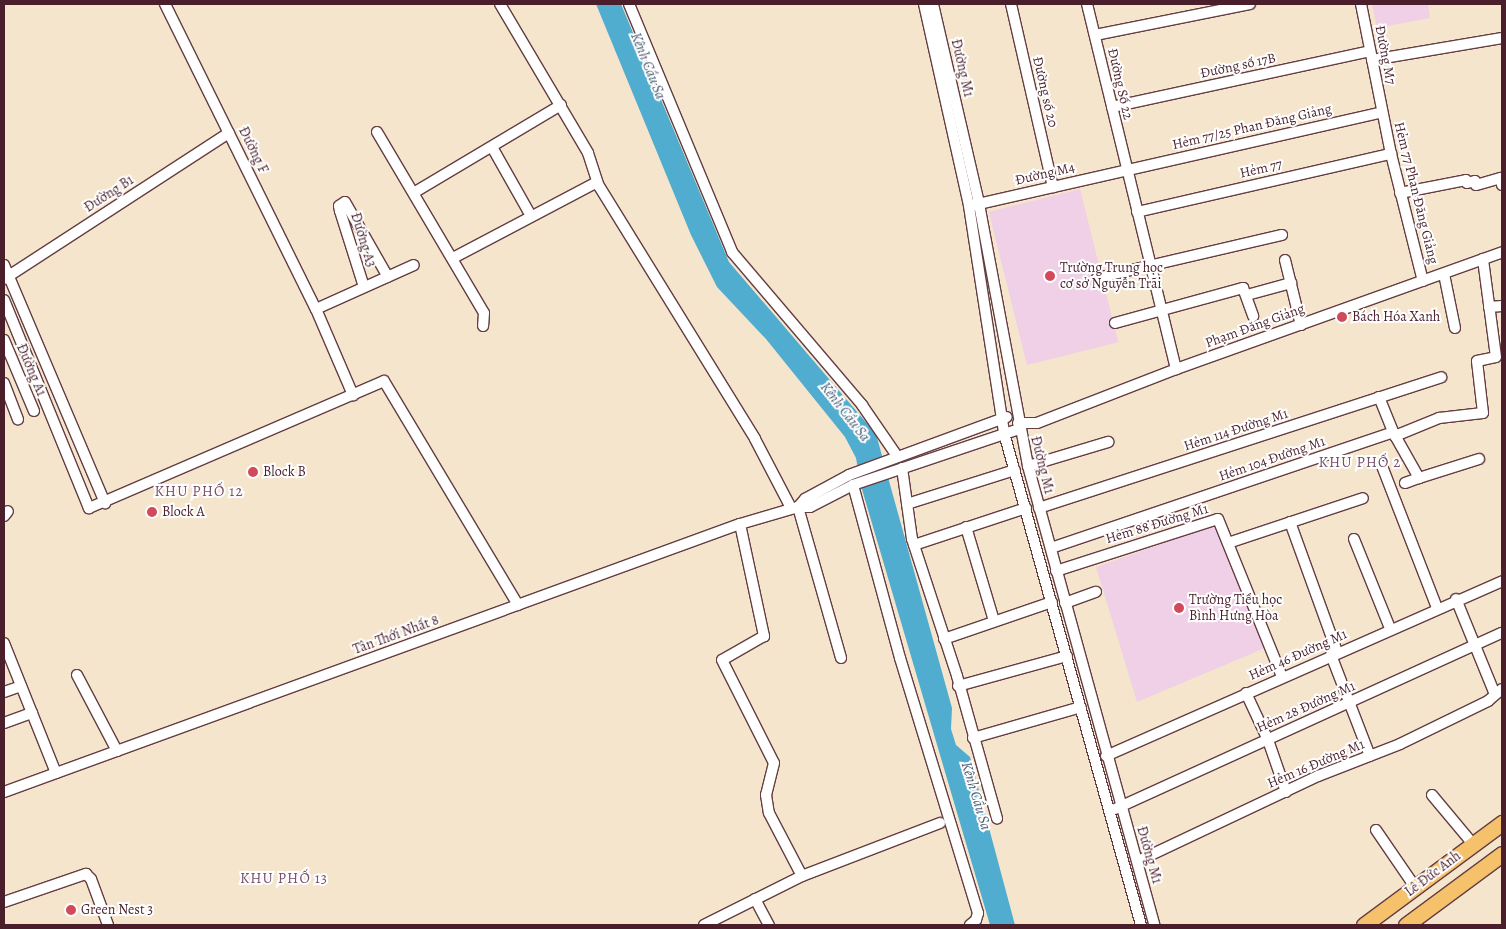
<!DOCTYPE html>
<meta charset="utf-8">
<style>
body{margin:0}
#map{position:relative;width:1506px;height:929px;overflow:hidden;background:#f5e5cc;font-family:Alegreya,serif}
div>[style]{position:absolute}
.built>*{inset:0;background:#efd0e7;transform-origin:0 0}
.water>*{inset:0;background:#51adcf}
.roads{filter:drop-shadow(1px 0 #643d43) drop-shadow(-1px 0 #643d43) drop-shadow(0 1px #643d43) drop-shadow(0 -1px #643d43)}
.minor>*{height:10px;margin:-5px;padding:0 5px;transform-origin:5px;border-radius:5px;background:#fff}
.highway>*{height:15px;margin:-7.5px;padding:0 7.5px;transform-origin:7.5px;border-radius:7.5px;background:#f5c16b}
.dots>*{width:14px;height:14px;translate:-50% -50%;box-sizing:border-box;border:2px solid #fff;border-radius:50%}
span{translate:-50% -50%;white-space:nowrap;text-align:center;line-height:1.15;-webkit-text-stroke:4px #fff;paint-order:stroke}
.street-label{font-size:14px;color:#4a1f2b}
.poi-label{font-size:14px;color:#4a1f2b}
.left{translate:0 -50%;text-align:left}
.water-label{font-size:15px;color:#4d5f75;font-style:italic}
.neighbourhood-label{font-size:15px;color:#754f6c;letter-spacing:1px}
.frame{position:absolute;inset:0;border:5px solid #4a1f2b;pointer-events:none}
</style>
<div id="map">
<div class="built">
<i style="clip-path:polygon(1372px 4px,1428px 4px,1430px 18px,1377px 28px)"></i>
<i style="left:1080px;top:189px;width:158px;height:94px;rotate:76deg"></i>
<i style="clip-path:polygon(1216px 525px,1265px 648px,1137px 702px,1096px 567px)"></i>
</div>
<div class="water">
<i style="clip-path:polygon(596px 4px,621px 4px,729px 262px,876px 434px,952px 708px,951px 729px,956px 745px,970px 757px,1015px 925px,990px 925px,861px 486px,856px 458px,845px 437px,766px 339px,717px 287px,691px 235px)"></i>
</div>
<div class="roads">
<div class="minor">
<i style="left:165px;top:4px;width:340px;rotate:63.7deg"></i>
<i style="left:316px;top:309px;width:94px;rotate:66.7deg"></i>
<i style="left:500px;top:4px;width:173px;rotate:59.4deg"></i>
<i style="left:588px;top:153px;width:35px;rotate:72deg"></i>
<i style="left:599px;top:186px;width:297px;rotate:58.3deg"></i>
<i style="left:755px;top:439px;width:78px;rotate:62.4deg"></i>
<i style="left:629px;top:4px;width:269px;rotate:67.4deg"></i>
<i style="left:732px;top:252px;width:201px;rotate:49.6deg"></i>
<i style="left:862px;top:405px;width:62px;rotate:55.5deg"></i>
<i style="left:924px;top:4px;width:207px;rotate:77.4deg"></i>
<i style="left:969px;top:206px;width:230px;rotate:81.2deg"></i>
<i style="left:1004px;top:433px;width:511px;rotate:74.44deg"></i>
<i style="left:933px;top:4px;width:205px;rotate:77deg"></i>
<i style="left:979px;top:204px;width:267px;rotate:79.4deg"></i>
<i style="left:1028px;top:466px;width:476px;rotate:74.6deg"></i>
<i style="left:1011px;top:4px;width:188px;rotate:77.1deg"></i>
<i style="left:1087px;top:4px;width:376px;rotate:76.3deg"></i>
<i style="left:1361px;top:4px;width:153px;rotate:78.7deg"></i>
<i style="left:1391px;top:154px;width:131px;rotate:75.9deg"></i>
<i style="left:1095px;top:35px;width:158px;rotate:-11.3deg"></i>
<i style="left:1372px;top:60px;width:132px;rotate:-9.6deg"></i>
<i style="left:1112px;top:107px;width:264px;rotate:-12.2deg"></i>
<i style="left:377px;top:132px;width:210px;rotate:59.4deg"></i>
<i style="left:484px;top:313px;width:13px;rotate:94deg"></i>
<i style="left:492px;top:147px;width:79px;rotate:60.5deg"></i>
<i style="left:415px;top:192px;width:170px;rotate:-30.8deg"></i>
<i style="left:1400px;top:193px;width:67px;rotate:-11.1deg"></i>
<i style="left:1466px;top:180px;width:3px;rotate:72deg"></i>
<i style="left:1467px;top:183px;width:8px;rotate:-14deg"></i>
<i style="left:1475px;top:181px;width:4px;rotate:76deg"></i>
<i style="left:1476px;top:185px;width:26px;rotate:-16deg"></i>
<i style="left:1501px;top:178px;width:7px;rotate:82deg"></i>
<i style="left:974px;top:205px;width:418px;rotate:-12.8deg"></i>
<i style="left:1137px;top:212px;width:261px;rotate:-12.9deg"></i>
<i style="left:453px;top:258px;width:163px;rotate:-27.8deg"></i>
<i style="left:1285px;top:260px;width:67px;rotate:76.2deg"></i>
<i style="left:4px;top:265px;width:259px;rotate:67deg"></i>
<i style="left:1444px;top:274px;width:55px;rotate:78.5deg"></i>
<i style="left:1097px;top:278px;width:190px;rotate:-13.1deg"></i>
<i style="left:4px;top:279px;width:268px;rotate:-33deg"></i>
<i style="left:364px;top:287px;width:80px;rotate:-107.5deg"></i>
<i style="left:340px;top:211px;width:5px;rotate:-101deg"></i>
<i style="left:339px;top:206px;width:7px;rotate:-34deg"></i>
<i style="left:345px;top:202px;width:86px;rotate:60.2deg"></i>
<i style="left:1247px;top:295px;width:46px;rotate:-15.3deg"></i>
<i style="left:4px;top:300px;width:225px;rotate:67.8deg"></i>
<i style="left:89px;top:508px;width:321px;rotate:-23.3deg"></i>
<i style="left:384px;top:381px;width:261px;rotate:59.1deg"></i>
<i style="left:1489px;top:307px;width:13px;rotate:-4deg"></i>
<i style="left:316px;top:309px;width:107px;rotate:-24.2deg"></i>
<i style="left:1115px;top:323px;width:133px;rotate:-15.3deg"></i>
<i style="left:1243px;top:288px;width:30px;rotate:70deg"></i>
<i style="left:4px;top:340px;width:77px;rotate:67.1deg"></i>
<i style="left:4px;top:383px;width:39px;rotate:69deg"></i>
<i style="left:1379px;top:397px;width:38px;rotate:68deg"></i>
<i style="left:1018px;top:423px;width:19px"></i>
<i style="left:1037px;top:423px;width:149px;rotate:-21.2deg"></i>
<i style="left:1176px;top:369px;width:346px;rotate:-19.7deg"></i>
<i style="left:1395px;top:436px;width:48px;rotate:-22.2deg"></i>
<i style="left:1439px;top:418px;width:44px;rotate:-6.5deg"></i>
<i style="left:1483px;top:413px;width:52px;rotate:-96.6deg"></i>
<i style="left:1477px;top:361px;width:19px;rotate:-12deg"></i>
<i style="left:1496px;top:357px;width:99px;rotate:-97.6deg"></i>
<i style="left:1028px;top:466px;width:84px;rotate:-16.7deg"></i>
<i style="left:1382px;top:466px;width:152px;rotate:68.8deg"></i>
<i style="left:902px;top:468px;width:72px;rotate:82deg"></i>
<i style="left:912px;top:539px;width:144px;rotate:71.8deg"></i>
<i style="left:957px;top:676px;width:148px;rotate:74.3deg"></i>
<i style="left:1405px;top:483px;width:15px;rotate:-20deg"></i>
<i style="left:853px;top:485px;width:179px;rotate:74.8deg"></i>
<i style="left:900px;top:658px;width:267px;rotate:73deg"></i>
<i style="left:978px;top:913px;width:7px;rotate:106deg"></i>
<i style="left:976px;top:920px;width:8px;rotate:140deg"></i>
<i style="left:907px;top:504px;width:113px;rotate:-17.5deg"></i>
<i style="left:798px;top:507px;width:11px;rotate:-49deg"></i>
<i style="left:805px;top:499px;width:50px;rotate:-28.6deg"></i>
<i style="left:849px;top:475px;width:168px;rotate:-20.2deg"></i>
<i style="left:798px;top:507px;width:157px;rotate:74.1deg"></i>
<i style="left:1039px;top:508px;width:423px;rotate:-18deg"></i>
<i style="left:4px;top:516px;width:6px;rotate:-51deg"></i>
<i style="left:1290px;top:522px;width:138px;rotate:70.1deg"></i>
<i style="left:740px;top:524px;width:115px;rotate:77.9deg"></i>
<i style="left:764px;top:636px;width:48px;rotate:150.3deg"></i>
<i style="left:722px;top:660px;width:115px;rotate:63.2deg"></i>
<i style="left:774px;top:763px;width:33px;rotate:104deg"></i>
<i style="left:766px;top:795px;width:18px;rotate:81deg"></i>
<i style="left:769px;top:813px;width:71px;rotate:62.4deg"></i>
<i style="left:966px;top:527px;width:98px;rotate:73.4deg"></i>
<i style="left:1354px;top:539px;width:96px;rotate:68deg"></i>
<i style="left:1228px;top:543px;width:142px;rotate:-18.4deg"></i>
<i style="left:914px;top:545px;width:118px;rotate:-18.3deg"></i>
<i style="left:1051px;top:548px;width:361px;rotate:-18.7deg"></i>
<i style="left:1393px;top:432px;width:53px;rotate:60.5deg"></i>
<i style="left:1419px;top:478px;width:63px;rotate:-17.6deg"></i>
<i style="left:1056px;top:571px;width:170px;rotate:-17.8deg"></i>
<i style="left:1218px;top:519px;width:170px;rotate:67.9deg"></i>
<i style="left:1456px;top:599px;width:100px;rotate:67.8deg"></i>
<i style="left:1065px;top:603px;width:33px;rotate:-20deg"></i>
<i style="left:944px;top:639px;width:114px;rotate:-18.9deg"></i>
<i style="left:4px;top:643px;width:140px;rotate:68.2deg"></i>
<i style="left:1331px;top:655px;width:108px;rotate:68.9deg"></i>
<i style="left:77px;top:675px;width:86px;rotate:62.2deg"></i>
<i style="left:958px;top:686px;width:113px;rotate:-15.4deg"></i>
<i style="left:4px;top:692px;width:18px;rotate:-19deg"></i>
<i style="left:1246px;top:693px;width:52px;rotate:64.9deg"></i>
<i style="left:1268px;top:740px;width:55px;rotate:70.9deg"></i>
<i style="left:4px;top:723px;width:30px;rotate:-20deg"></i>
<i style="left:973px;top:738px;width:112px;rotate:-16deg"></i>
<i style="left:1106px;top:756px;width:433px;rotate:-23.8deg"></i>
<i style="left:4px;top:792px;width:783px;rotate:-20.01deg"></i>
<i style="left:740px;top:524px;width:60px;rotate:-16.3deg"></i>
<i style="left:798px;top:507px;width:12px"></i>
<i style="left:810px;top:507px;width:48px;rotate:-27.1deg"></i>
<i style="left:853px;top:485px;width:175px;rotate:-18.6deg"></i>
<i style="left:1432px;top:795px;width:64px;rotate:50.1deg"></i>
<i style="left:1115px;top:809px;width:425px;rotate:-24.5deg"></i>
<i style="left:1376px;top:830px;width:69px;rotate:55.6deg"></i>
<i style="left:1138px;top:861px;width:199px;rotate:-25.3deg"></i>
<i style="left:1318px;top:776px;width:88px;rotate:-21.3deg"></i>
<i style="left:1400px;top:744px;width:98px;rotate:-26deg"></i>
<i style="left:1488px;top:701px;width:18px;rotate:-41deg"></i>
<i style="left:755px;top:899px;width:30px;rotate:62deg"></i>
<i style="left:4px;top:902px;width:87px;rotate:-18.9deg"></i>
<i style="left:86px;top:874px;width:7px;rotate:45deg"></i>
<i style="left:91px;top:879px;width:49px;rotate:69.7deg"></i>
<i style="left:704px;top:925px;width:110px;rotate:-26.6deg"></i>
<i style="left:802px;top:876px;width:148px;rotate:-21deg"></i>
</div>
<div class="highway">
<i style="left:1364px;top:925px;width:172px;rotate:-36.5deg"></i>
<i style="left:1406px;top:925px;width:119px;rotate:-36.5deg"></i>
</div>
</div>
<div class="dots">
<i style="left:1050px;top:276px;background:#d1495b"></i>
<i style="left:1342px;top:317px;background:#d1495b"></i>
<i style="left:253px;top:472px;background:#d1495b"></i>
<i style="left:152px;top:512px;background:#d1495b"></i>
<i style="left:1179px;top:608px;background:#d1495b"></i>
<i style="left:71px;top:910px;background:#d1495b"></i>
</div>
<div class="street-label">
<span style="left:1385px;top:55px;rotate:79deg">Đường M7</span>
<span style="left:1238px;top:66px;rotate:-12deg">Đường số 17B</span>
<span style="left:962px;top:68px;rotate:77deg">Đường M1</span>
<span style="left:1120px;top:84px;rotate:77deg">Đường Số 22</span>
<span style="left:1045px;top:92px;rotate:77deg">Đường số 20</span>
<span style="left:1252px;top:127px;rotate:-13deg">Hẻm 77/25 Phan Đăng Giảng</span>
<span style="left:253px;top:150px;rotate:64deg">Đường F</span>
<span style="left:1261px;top:169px;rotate:-13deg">Hẻm 77</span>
<span style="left:1045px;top:174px;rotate:-13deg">Đường M4</span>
<span style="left:1416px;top:193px;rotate:76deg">Hẻm 77 Phan Đăng Giảng</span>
<span style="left:109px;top:194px;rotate:-33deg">Đường B1</span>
<span style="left:363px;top:240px;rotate:73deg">Đường A3</span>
<span style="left:1255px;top:326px;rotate:-20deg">Phạm Đăng Giảng</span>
<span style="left:31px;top:370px;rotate:67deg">Đường A1</span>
<span style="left:1236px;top:430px;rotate:-18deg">Hẻm 114 Đường M1</span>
<span style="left:1272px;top:459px;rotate:-19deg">Hẻm 104 Đường M1</span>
<span style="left:1042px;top:465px;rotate:76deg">Đường M1</span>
<span style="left:1157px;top:524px;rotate:-17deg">Hẻm 88 Đường M1</span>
<span style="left:396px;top:635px;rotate:-20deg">Tân Thới Nhất 8</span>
<span style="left:1298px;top:655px;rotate:-24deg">Hẻm 46 Đường M1</span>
<span style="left:1306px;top:707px;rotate:-24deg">Hẻm 28 Đường M1</span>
<span style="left:1316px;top:764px;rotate:-23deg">Hẻm 16 Đường M1</span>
<span style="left:1149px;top:855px;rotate:74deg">Đường M1</span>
<span style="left:1433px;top:874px;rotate:-37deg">Lê Đức Anh</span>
</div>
<div class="poi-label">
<span class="left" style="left:1060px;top:276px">Trường Trung học<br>cơ sở Nguyễn Trãi</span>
<span class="left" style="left:1352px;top:317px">Bách Hóa Xanh</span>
<span class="left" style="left:263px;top:472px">Block B</span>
<span class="left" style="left:162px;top:512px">Block A</span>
<span class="left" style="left:1189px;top:608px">Trường Tiểu học<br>Bình Hưng Hòa</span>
<span class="left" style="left:81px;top:910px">Green Nest 3</span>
</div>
<div class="water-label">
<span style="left:648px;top:66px;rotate:68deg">Kênh Cầu Sa</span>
<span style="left:845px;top:412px;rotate:52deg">Kênh Cầu Sa</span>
<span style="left:976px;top:796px;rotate:73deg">Kênh Cầu Sa</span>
</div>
<div class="neighbourhood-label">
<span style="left:1360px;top:463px">KHU PHỐ 2</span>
<span style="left:199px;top:492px">KHU PHỐ 12</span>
<span style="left:284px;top:879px">KHU PHỐ 13</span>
</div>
<div class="frame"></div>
</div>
